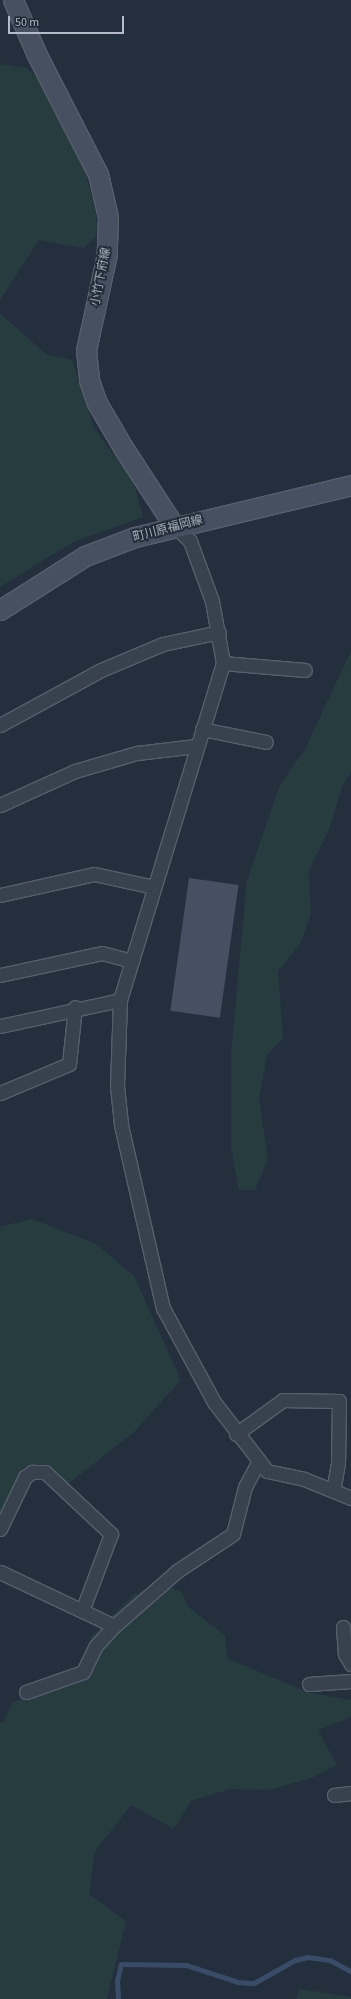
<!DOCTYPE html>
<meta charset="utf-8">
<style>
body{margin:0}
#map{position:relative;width:351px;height:1999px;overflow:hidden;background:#242f3e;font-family:"Source Sans 3","Noto Sans JP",sans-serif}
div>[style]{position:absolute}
.green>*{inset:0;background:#263c3f}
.stream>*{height:4.5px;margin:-2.25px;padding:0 2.25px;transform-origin:2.25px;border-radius:2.25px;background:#394c67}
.building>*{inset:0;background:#455162;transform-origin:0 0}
.roads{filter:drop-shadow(1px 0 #565f6c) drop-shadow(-1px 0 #565f6c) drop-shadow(0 1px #565f6c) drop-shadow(0 -1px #565f6c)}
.minor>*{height:13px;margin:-6.5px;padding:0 6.5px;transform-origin:6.5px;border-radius:6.5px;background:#38414e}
.secondary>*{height:19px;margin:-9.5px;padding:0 9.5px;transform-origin:9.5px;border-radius:9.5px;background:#465061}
span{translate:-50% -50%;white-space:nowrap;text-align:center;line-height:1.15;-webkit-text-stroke:3.5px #1d2633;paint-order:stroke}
.street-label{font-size:12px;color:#b4bcc9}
.scale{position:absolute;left:8px;top:16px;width:116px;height:18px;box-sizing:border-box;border:2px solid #b4bcc9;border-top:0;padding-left:5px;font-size:12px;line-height:14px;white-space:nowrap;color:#b4bcc9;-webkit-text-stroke:3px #1d2633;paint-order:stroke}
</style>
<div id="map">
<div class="green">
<i style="clip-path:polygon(0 64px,27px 68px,37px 78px,85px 171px,96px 211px,97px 235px,84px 248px,39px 240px,0 300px)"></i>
<i style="clip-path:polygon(0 313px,47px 355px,72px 360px,94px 428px,133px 481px,143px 517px,73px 542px,0 587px)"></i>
<i style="clip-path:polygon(351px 651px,351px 772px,342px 786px,330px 827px,309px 871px,311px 914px,300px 944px,278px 971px,283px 1038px,267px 1055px,259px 1099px,268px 1160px,255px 1190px,239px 1190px,231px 1149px,231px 1053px,247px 880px,280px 785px,304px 751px)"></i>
<i style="clip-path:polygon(32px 1219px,96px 1244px,134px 1276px,181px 1380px,133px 1433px,69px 1483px,42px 1467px,23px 1467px,0 1522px,0 1227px)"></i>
<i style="clip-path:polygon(167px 1585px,182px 1593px,188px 1607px,225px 1635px,227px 1658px,307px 1692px,351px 1700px,351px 1717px,318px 1730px,337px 1765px,312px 1778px,268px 1790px,230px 1789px,191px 1801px,174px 1829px,131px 1805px,95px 1851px,89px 1894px,126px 1921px,107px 1999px,0 1999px,0 1722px,3px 1723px,13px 1702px,51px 1689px,83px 1664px,91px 1637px,134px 1594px)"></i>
<i style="clip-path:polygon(300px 1989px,351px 1997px,351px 1999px,296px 1999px)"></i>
</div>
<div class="stream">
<i style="left:118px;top:1999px;width:18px;rotate:-93deg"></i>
<i style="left:117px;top:1981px;width:17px;rotate:-77deg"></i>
<i style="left:121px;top:1964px;width:65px;rotate:0.9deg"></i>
<i style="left:186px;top:1965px;width:55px;rotate:18.1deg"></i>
<i style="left:238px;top:1982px;width:16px;rotate:4deg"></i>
<i style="left:254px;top:1983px;width:47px;rotate:-29.3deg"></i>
<i style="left:295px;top:1960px;width:13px;rotate:-13deg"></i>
<i style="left:308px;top:1957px;width:22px;rotate:8deg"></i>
<i style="left:330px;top:1960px;width:24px;rotate:28deg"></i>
</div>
<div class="building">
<i style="left:189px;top:878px;width:50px;height:134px;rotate:8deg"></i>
</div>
<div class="roads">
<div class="minor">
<i style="left:174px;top:526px;width:22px;rotate:43deg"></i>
<i style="left:190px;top:541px;width:64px;rotate:69.9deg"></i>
<i style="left:212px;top:601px;width:63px;rotate:79.9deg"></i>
<i style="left:223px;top:663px;width:352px;rotate:107deg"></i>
<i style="left:120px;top:1000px;width:86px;rotate:92deg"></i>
<i style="left:117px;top:1086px;width:39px;rotate:84deg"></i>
<i style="left:121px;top:1125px;width:188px;rotate:77.1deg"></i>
<i style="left:163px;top:1308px;width:107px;rotate:61.5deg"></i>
<i style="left:214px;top:1402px;width:87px;rotate:52.5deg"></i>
<i style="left:267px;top:1471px;width:38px;rotate:12deg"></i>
<i style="left:304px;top:1479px;width:51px;rotate:22deg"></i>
<i style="left:223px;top:663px;width:82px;rotate:4.9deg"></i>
<i style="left:0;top:725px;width:115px;rotate:-28.6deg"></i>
<i style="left:101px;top:670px;width:67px;rotate:-22.8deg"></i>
<i style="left:163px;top:644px;width:57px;rotate:-12.1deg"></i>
<i style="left:202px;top:729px;width:65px;rotate:11.5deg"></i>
<i style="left:0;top:805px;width:82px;rotate:-24.4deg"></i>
<i style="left:75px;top:771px;width:65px;rotate:-16.2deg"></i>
<i style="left:137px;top:753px;width:59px;rotate:-6.8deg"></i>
<i style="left:0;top:895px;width:96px;rotate:-12.6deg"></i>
<i style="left:94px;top:874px;width:61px;rotate:12.2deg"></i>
<i style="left:0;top:975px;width:104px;rotate:-12.2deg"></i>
<i style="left:102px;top:953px;width:31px;rotate:15deg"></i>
<i style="left:0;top:1026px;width:123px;rotate:-12.2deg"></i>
<i style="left:0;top:1093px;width:75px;rotate:-22.8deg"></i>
<i style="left:69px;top:1064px;width:57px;rotate:-84deg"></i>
<i style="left:236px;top:1434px;width:58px;rotate:-35.9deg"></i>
<i style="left:283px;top:1400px;width:56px;rotate:1deg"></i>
<i style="left:339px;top:1401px;width:62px;rotate:90.9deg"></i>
<i style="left:338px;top:1463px;width:28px;rotate:100deg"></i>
<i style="left:0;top:1529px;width:58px;rotate:-64.3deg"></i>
<i style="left:25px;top:1477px;width:9px;rotate:-36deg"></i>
<i style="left:32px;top:1472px;width:13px"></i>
<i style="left:45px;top:1472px;width:91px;rotate:43.2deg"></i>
<i style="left:111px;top:1534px;width:82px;rotate:110.6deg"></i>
<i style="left:0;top:1572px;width:126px;rotate:25.3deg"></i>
<i style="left:114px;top:1626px;width:84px;rotate:-41.1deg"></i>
<i style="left:177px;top:1571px;width:67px;rotate:-33.5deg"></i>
<i style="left:233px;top:1534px;width:49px;rotate:-75.7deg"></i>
<i style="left:245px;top:1487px;width:30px;rotate:-62deg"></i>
<i style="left:343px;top:1627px;width:27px;rotate:86deg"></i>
<i style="left:345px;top:1654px;width:12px;rotate:59deg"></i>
<i style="left:309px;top:1684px;width:42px;rotate:-4.1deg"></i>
<i style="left:26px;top:1692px;width:60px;rotate:-19.3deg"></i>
<i style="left:83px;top:1672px;width:28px;rotate:-64deg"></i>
<i style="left:95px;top:1647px;width:28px;rotate:-48deg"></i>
<i style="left:334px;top:1795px;width:17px;rotate:-7deg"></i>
</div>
<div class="secondary">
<i style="left:13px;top:0;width:60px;rotate:66.4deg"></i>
<i style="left:37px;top:55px;width:134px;rotate:62.9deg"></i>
<i style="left:98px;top:174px;width:44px;rotate:76.9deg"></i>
<i style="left:108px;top:217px;width:37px;rotate:92deg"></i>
<i style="left:107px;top:254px;width:98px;rotate:102.3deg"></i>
<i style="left:86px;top:350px;width:30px;rotate:84deg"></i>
<i style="left:89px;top:380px;width:24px;rotate:71deg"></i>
<i style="left:97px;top:403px;width:53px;rotate:59.6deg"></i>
<i style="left:124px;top:449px;width:92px;rotate:57deg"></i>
<i style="left:0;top:610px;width:101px;rotate:-32.4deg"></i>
<i style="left:85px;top:556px;width:53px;rotate:-20.8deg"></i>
<i style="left:135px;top:537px;width:222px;rotate:-13.5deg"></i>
</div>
</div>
<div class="street-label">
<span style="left:101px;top:277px;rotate:-79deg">小竹下府線</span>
<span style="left:168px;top:529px;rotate:-15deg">町川原福岡線</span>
</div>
<div class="scale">50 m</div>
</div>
